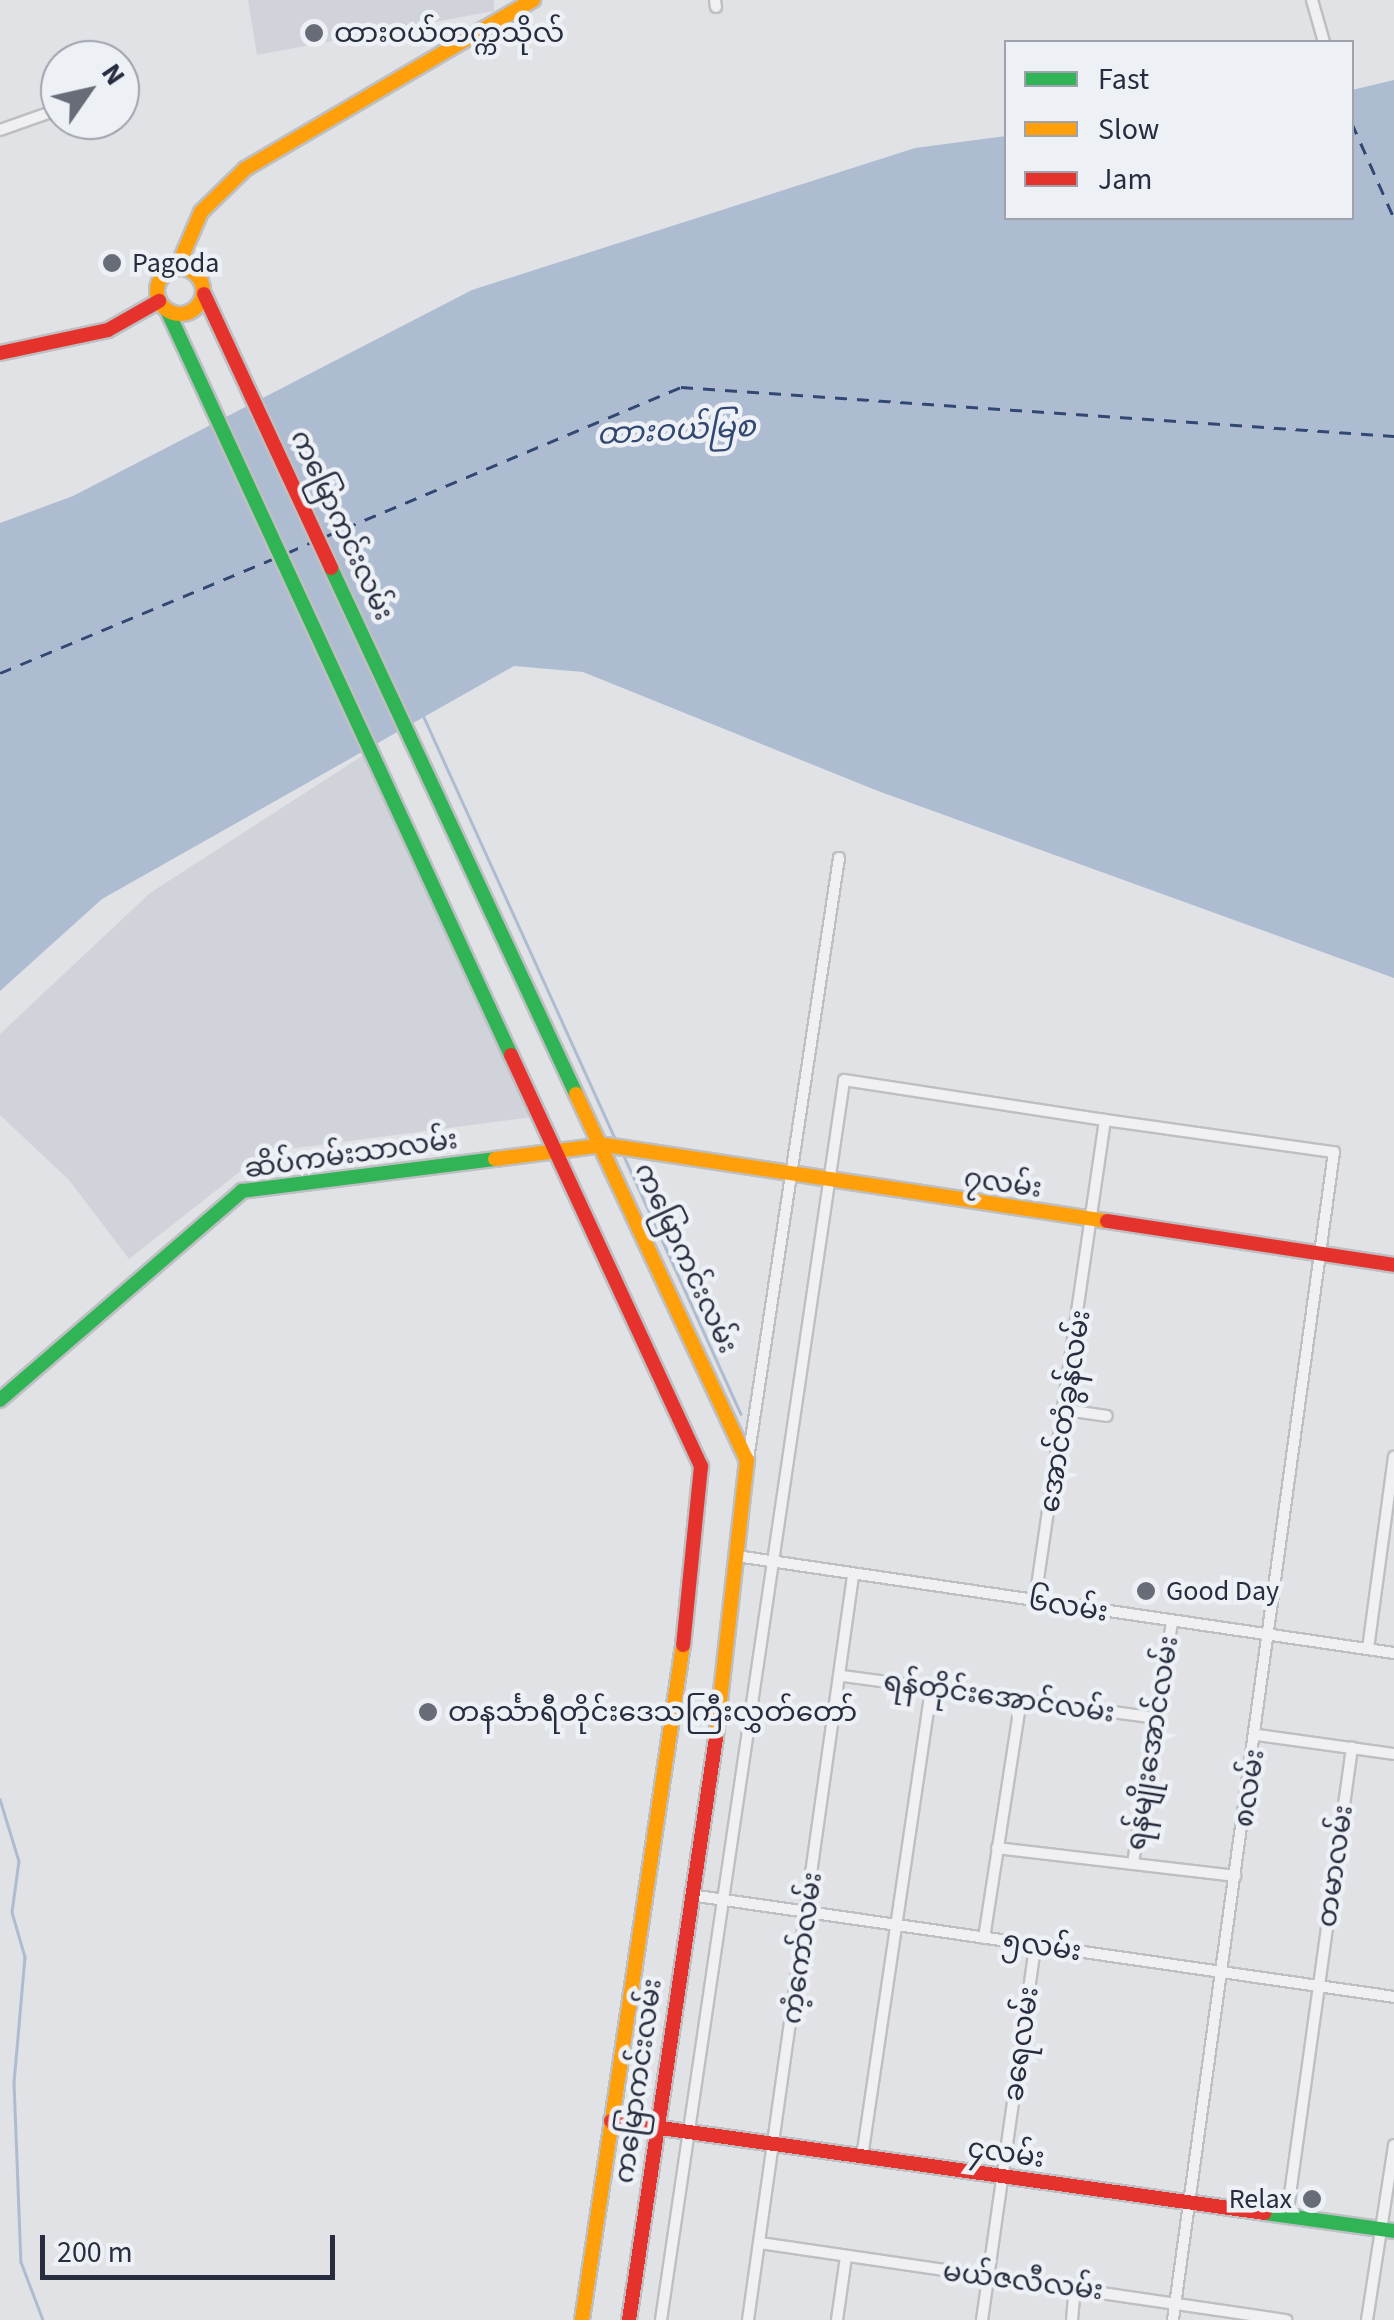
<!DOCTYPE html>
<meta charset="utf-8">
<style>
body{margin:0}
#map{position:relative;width:1394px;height:2320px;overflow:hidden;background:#e0e2e6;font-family:"Source Sans 3","Noto Sans Myanmar",sans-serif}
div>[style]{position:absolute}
.built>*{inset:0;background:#d0d3da}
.water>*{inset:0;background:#aebcd1}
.stream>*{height:2.5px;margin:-1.25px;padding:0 1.25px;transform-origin:1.25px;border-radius:1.25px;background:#aebcd1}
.ferry>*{height:2.5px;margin-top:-1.25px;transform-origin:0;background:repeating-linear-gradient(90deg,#324872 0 12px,transparent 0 22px)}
.roads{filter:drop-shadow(2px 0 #bdbfc2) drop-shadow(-2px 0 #bdbfc2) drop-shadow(0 2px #bdbfc2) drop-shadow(0 -2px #bdbfc2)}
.street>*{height:10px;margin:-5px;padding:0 5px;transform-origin:5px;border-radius:5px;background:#f0f0f2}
.fast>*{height:14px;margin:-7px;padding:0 7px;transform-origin:7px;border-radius:7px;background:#30b455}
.slow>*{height:14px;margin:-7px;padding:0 7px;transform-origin:7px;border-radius:7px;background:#ff9f0a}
.slow>.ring{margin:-7px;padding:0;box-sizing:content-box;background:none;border:14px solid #ff9f0a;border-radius:50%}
.jam>*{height:14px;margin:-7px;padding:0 7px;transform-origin:7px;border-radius:7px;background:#e5322d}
.dots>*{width:28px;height:28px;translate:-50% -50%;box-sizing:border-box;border:5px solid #edf0f5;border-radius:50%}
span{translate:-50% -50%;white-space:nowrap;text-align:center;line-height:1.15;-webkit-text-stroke:9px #edf0f5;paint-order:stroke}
.poi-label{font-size:28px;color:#272d3e}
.left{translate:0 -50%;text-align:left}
.right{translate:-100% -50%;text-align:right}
.street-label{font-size:28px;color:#272d3e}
.water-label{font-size:30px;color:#324872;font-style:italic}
.legend{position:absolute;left:1004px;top:40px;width:350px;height:180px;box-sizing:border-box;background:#edf0f5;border:2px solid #9ea2ac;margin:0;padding:12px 18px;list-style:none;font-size:30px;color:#272d3e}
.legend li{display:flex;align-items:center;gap:20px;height:50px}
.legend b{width:50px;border:2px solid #9ea2ac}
.north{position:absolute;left:40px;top:40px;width:100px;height:100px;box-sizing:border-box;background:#edf0f5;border:2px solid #9ea2ac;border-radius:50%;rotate:56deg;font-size:28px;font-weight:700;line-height:40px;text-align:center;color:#272d3e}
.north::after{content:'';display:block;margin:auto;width:35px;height:45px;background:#686c79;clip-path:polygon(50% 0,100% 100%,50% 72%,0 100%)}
.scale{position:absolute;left:40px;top:2235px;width:295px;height:45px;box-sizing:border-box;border:5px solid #272d3e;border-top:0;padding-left:12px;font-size:30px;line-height:35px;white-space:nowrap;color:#272d3e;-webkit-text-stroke:8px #edf0f5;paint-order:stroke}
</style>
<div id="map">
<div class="built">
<i style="clip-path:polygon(248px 0,494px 0,494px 11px,257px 55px)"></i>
<i style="clip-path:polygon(376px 747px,548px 1115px,265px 1152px,129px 1259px,69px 1180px,0 1115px,0 1034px,150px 893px)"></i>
</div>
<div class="water">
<i style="clip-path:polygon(1394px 80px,1394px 978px,878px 791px,583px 672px,514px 666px,102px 899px,0 991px,0 523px,73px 496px,472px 290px,915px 148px,1006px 136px,1006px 218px,1352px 218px,1352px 90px)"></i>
</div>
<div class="stream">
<i style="left:423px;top:715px;width:467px;rotate:65.6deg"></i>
<i style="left:624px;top:1156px;width:283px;rotate:65.6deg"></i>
<i style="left:0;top:1799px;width:65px;rotate:73deg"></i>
<i style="left:19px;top:1861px;width:51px;rotate:97.8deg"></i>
<i style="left:12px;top:1912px;width:47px;rotate:73.9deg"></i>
<i style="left:25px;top:1957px;width:125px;rotate:95deg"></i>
<i style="left:14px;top:2082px;width:180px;rotate:87.8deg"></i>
<i style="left:21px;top:2262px;width:62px;rotate:69.2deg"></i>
</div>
<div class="ferry">
<i style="left:1352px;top:123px;width:104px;rotate:66.1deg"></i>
<i style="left:324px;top:537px;width:387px;rotate:-22.8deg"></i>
<i style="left:681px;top:387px;width:715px;rotate:3.93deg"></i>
<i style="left:287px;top:553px;width:27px;rotate:-24deg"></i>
<i style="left:0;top:673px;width:298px;rotate:-22.7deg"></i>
</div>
<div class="roads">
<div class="street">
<i style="left:715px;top:0;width:7px;rotate:82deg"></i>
<i style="left:1312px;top:0;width:44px;rotate:74.1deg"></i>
<i style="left:0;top:130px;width:57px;rotate:-19.4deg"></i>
<i style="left:1105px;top:1120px;width:231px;rotate:8deg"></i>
<i style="left:1334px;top:1152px;width:1179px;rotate:97.85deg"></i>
<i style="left:1066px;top:1410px;width:41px;rotate:8.3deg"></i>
<i style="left:748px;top:1459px;width:608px;rotate:-81.39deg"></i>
<i style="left:743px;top:1557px;width:658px;rotate:8.39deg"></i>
<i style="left:1368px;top:1649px;width:194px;rotate:-82.3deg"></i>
<i style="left:843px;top:1676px;width:316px;rotate:7.6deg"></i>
<i style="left:1257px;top:1735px;width:138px;rotate:7.9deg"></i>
<i style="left:997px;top:1848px;width:240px;rotate:6.7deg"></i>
<i style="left:1133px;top:1863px;width:244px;rotate:-80.8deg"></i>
<i style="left:690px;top:1895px;width:711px;rotate:8.24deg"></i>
<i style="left:984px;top:1938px;width:242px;rotate:-81.2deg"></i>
<i style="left:862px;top:2157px;width:475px;rotate:-81.6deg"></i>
<i style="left:1287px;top:2216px;width:473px;rotate:-82.1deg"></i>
<i style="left:760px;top:2243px;width:532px;rotate:8.33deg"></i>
<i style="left:661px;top:2320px;width:1253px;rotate:-81.6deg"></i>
<i style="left:844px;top:1080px;width:264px;rotate:8.7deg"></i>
<i style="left:1105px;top:1120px;width:485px;rotate:98.3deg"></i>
<i style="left:748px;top:2320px;width:751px;rotate:-81.97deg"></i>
<i style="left:837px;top:2320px;width:64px;rotate:-81.9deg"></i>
<i style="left:982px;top:2320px;width:378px;rotate:-81.9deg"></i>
<i style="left:1072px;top:2320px;width:32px;rotate:-85deg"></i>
<i style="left:1367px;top:2320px;width:177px;rotate:-81.2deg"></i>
</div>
<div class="fast">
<i style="left:167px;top:310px;width:821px;rotate:65.22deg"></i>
<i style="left:331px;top:568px;width:580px;rotate:65.02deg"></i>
<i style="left:0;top:1400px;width:320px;rotate:-40.8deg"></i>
<i style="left:242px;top:1191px;width:255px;rotate:-7.2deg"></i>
<i style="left:1265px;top:2213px;width:130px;rotate:7.9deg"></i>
</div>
<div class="slow">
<i class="ring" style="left:157px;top:268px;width:32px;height:32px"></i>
<i style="left:177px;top:268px;width:61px;rotate:-66.8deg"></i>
<i style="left:201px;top:212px;width:62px;rotate:-44.3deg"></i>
<i style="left:245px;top:169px;width:334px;rotate:-30.4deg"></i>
<i style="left:576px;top:1094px;width:404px;rotate:65deg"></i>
<i style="left:747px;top:1460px;width:280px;rotate:96.4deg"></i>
<i style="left:495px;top:1159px;width:111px;rotate:-7.3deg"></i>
<i style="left:605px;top:1145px;width:508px;rotate:8.61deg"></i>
<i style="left:582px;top:2320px;width:683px;rotate:-81.49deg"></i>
</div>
<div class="jam">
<i style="left:204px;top:294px;width:302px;rotate:65.1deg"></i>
<i style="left:0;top:353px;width:110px;rotate:-12deg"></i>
<i style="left:108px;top:330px;width:59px;rotate:-29.6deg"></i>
<i style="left:511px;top:1055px;width:453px;rotate:65.2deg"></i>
<i style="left:701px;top:1466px;width:180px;rotate:95.7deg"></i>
<i style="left:1107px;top:1221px;width:290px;rotate:8.7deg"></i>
<i style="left:611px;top:2121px;width:660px;rotate:8.01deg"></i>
<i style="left:629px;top:2320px;width:588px;rotate:-81.5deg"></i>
</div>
</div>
<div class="dots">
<i style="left:314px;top:33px;background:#686c79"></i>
<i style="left:112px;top:263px;background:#686c79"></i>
<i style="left:1146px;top:1591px;background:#686c79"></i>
<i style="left:428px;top:1712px;background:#686c79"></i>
<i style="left:1312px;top:2199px;background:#686c79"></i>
</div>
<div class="poi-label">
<span class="left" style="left:334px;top:33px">ထားဝယ်တက္ကသိုလ်</span>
<span class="left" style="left:132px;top:263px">Pagoda</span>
<span class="left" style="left:1166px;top:1591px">Good Day</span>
<span class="left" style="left:448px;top:1712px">တနင်္သာရီတိုင်းဒေသကြီးလွှတ်တော်</span>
<span class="right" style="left:1292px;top:2199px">Relax</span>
</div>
<div class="street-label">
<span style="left:342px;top:525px;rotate:65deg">ကမြောကင်းလမ်း</span>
<span style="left:351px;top:1154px;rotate:-8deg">ဆိပ်ကမ်းသာလမ်း</span>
<span style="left:1003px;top:1183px;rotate:8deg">၇လမ်း</span>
<span style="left:686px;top:1258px;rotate:65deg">ကမြောကင်းလမ်း</span>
<span style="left:1065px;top:1411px;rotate:-81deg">အောင်တံခွန်လမ်း</span>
<span style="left:1068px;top:1606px;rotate:9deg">၆လမ်း</span>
<span style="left:999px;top:1697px;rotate:8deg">ရန်တိုင်းအောင်လမ်း</span>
<span style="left:1152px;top:1743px;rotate:-81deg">ရန်မျိုးအောင်လမ်း</span>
<span style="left:1249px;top:1788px;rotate:-81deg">၈လမ်း</span>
<span style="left:1335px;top:1866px;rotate:-82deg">တမာလမ်း</span>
<span style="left:1042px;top:1946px;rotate:8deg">၅လမ်း</span>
<span style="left:802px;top:1948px;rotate:-82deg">ကံ့ကော်လမ်း</span>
<span style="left:1021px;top:2044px;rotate:-82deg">ခရေလမ်း</span>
<span style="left:638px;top:2081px;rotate:-82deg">ကမြောကင်းလမ်း</span>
<span style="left:1006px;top:2153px;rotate:8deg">၄လမ်း</span>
<span style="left:1023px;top:2281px;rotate:7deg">မယ်ဇလီလမ်း</span>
</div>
<div class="water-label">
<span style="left:676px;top:431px;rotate:-3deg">ထားဝယ်မြစ</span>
</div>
<ul class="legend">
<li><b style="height:12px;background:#30b455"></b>Fast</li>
<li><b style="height:12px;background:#ff9f0a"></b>Slow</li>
<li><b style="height:12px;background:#e5322d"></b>Jam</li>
</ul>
<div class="north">N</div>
<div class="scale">200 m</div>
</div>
